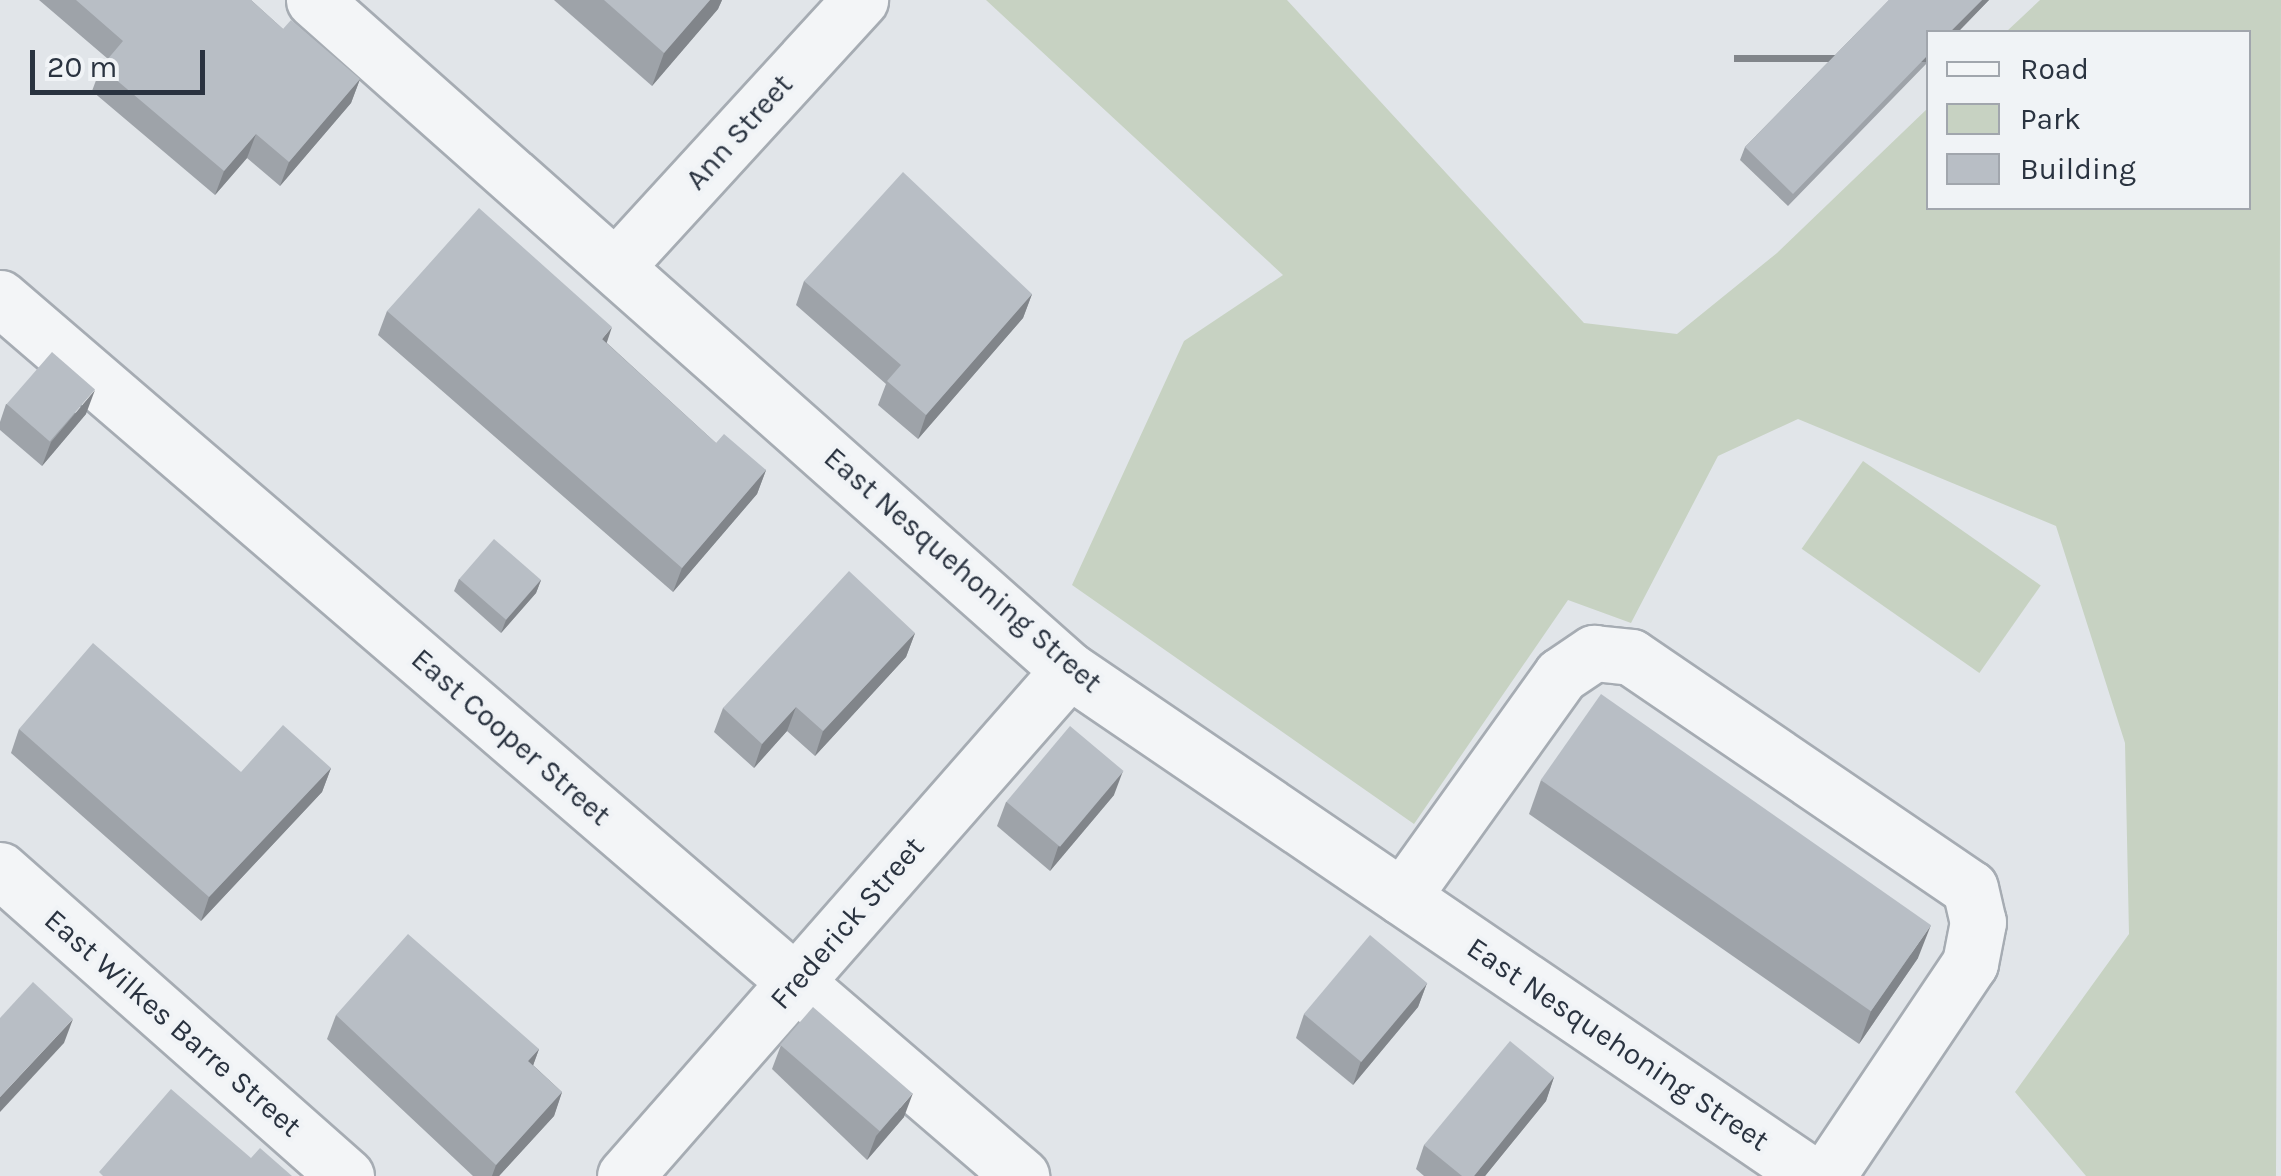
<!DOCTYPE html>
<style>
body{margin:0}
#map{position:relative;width:2281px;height:1176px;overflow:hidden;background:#e1e5e9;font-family:Karla,sans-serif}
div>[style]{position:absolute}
.green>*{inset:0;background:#c7d2c2;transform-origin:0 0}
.roads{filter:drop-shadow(2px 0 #a6acb3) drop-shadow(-2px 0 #a6acb3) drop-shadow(0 2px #a6acb3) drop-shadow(0 -2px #a6acb3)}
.minor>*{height:55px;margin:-27.5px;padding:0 27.5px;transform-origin:27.5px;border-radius:27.5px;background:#f3f5f7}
.wall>*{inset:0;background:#9ea3a9}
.shaded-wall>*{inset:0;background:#81858a;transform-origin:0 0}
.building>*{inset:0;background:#b8bec5;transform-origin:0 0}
span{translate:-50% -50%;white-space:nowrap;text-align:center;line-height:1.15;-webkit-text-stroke:8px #f0f3f6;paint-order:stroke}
.street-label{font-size:30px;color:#2a3340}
.legend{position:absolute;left:1926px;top:30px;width:325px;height:180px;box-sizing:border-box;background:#f0f3f6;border:2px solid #a1a6ad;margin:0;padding:12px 18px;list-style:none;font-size:30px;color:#2a3340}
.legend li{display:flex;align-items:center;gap:20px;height:50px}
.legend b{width:50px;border:2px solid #a1a6ad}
.scale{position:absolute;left:30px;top:50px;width:175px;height:45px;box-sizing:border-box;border:5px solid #2a3340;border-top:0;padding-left:12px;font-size:30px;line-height:35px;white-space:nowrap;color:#2a3340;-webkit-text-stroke:8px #f0f3f6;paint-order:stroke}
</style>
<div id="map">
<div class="green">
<i style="clip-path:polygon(986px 0,1287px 0,1584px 323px,1677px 334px,1777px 253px,1928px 108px,1928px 208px,2248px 208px,2248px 32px,2006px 32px,2040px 0,2281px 0,2276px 1176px,2086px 1176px,2015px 1092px,2129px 934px,2125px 743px,2056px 526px,1798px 419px,1718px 456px,1631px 623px,1568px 600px,1414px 824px,1072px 585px,1184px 341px,1283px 275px)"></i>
<i style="left:1863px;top:461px;width:217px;height:107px;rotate:35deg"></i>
</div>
<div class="roads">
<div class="minor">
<i style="left:314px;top:0;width:1009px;rotate:41.59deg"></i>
<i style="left:1069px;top:670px;width:899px;rotate:34.26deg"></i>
<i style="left:619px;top:263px;width:357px;rotate:-47.5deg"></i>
<i style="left:0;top:298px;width:1347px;rotate:40.69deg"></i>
<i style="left:0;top:870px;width:462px;rotate:41.5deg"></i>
<i style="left:1402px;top:897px;width:273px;rotate:-54.4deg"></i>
<i style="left:1561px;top:675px;width:40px;rotate:-34deg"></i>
<i style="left:1594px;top:653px;width:37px;rotate:6deg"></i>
<i style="left:1631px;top:657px;width:410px;rotate:34.3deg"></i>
<i style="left:1970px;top:888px;width:35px;rotate:77deg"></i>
<i style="left:1978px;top:922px;width:42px;rotate:101deg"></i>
<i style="left:1970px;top:963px;width:257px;rotate:123.9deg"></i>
<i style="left:625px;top:1176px;width:673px;rotate:-48.73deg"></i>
</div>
</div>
<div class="wall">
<i style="clip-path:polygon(39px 0,251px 0,283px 29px,360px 79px,351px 103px,280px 186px,247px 158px,215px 195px,92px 91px,101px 67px,108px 59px)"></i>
<i style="clip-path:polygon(554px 0,722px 0,718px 9px,652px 86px)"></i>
<i style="clip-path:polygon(1889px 0,1989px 0,1958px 32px,1928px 32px,1928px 62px,1788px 206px,1740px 160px,1745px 147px)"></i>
<i style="clip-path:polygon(804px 281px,1032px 294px,1023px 318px,918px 439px,878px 405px,886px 384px,796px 305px)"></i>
<i style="clip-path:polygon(387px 311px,607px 343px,716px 443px,766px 470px,757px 494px,673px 592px,378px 335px)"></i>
<i style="clip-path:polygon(6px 404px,86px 414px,42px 466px,0 430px,0 422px)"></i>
<i style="clip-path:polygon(459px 579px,541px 580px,536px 593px,501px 633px,454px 591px)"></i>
<i style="clip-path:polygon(915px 633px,906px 657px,815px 756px,787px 731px,754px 768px,714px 732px,723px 708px)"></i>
<i style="clip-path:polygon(19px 729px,241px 772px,331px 768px,322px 792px,201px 921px,11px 753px)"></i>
<i style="clip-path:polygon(1541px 780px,1918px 958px,1859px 1044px,1529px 814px)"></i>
<i style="clip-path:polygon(1114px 795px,1050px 871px,997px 826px,1006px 802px)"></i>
<i style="clip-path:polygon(1427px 983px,1418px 1007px,1353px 1085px,1296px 1038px,1304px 1014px)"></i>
<i style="clip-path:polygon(336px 1015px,539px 1049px,533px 1065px,562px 1092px,554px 1116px,499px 1176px,473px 1176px,327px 1039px)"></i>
<i style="clip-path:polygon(781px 1045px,904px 1117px,867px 1160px,772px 1069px)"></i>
<i style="clip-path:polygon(1554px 1077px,1546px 1101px,1485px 1176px,1424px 1176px,1416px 1169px,1424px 1145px)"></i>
</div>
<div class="shaded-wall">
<i style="clip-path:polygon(710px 0,722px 0,718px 9px,652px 86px,664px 53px)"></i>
<i style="clip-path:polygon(1982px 0,1989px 0,1958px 32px,1950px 32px)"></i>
<i style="left:1928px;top:55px;width:7px;height:194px;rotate:90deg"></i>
<i style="clip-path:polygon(360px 79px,351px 103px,280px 186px,289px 162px)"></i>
<i style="clip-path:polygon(256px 134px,247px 158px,215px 195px,224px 171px)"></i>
<i style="clip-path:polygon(1032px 294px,1023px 318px,918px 439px,926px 415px)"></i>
<i style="clip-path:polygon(612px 327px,604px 351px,602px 339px)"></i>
<i style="clip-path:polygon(95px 390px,86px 414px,42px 466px,51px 442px)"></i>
<i style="clip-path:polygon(766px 470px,757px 494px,673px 592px,682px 568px)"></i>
<i style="clip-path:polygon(541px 580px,536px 593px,501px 633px,506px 620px)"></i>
<i style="clip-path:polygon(915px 633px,906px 657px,815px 756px,823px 731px)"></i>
<i style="clip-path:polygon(796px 707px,787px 731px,754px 768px,762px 744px)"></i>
<i style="clip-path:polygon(331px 768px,322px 792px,201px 921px,209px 897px)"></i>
<i style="clip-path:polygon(1123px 771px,1114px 795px,1050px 871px,1058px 847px)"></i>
<i style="clip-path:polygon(1931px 925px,1918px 958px,1859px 1044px,1871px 1011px)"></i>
<i style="clip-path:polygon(1427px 983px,1418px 1007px,1353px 1085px,1361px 1061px)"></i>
<i style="clip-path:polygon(73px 1019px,64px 1043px,0 1112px,0 1097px)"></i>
<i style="clip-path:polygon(539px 1049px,530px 1074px,528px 1061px)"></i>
<i style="clip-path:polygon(1554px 1077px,1546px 1101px,1485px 1176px,1474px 1176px)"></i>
<i style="clip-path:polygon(562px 1092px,554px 1116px,499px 1176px,492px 1176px,496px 1165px)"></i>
<i style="clip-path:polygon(913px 1093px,904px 1117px,867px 1160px,876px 1136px)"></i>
</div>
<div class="building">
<i style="clip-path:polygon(76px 0,251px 0,283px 29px,291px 20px,360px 79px,289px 162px,256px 134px,224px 171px,101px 67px,123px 41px)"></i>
<i style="clip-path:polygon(604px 0,710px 0,664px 53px)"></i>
<i style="clip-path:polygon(1889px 0,1982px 0,1950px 32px,1928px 32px,1928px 55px,1793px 194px,1745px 147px)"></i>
<i style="clip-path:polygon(903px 172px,1032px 294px,926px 415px,887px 381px,901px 365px,804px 281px)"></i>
<i style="clip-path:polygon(479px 208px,612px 327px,602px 339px,716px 443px,724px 434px,766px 470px,682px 568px,387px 311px)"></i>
<i style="left:52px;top:352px;width:57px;height:69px;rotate:41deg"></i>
<i style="left:494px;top:539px;width:62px;height:53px;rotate:41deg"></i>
<i style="clip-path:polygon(849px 571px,915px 633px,823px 731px,796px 707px,762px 744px,723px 708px)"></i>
<i style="clip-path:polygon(93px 643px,241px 772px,283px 725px,331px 768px,209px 897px,19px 729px)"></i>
<i style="left:1601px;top:694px;width:403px;height:105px;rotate:35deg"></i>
<i style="left:1070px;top:726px;width:70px;height:99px;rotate:40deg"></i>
<i style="clip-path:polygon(408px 934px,539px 1049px,528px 1061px,562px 1092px,496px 1165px,336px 1015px)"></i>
<i style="left:1370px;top:935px;width:75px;height:103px;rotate:40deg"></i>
<i style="clip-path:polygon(33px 982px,73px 1019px,0 1097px,0 1018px)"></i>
<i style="left:813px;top:1007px;width:132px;height:50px;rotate:41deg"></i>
<i style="clip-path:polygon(1510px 1041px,1554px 1077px,1474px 1176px,1462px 1176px,1424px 1145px)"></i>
<i style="clip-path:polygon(171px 1089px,251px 1158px,260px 1148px,292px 1176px,103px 1176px,99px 1172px)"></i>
</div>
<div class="street-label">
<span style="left:739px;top:132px;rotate:-48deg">Ann Street</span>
<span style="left:963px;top:570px;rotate:41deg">East Nesquehoning Street</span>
<span style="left:511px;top:737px;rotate:41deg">East Cooper Street</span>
<span style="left:847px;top:923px;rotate:-49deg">Frederick Street</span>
<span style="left:173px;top:1023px;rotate:41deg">East Wilkes Barre Street</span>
<span style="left:1618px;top:1044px;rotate:34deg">East Nesquehoning Street</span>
</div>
<ul class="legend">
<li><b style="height:12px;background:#f3f5f7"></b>Road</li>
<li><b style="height:28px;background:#c7d2c2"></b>Park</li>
<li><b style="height:28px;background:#b8bec5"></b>Building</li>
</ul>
<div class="scale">20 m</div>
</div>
